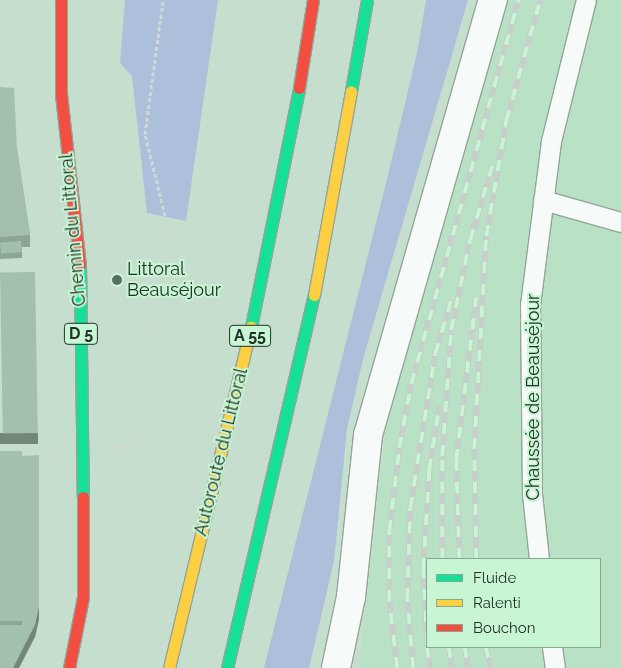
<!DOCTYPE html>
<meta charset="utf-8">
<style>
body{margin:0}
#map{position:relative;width:621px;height:668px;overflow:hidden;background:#c6decd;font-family:Raleway,sans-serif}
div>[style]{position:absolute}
.built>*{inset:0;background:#b9e1c5}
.green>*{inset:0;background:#adc0db}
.path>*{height:3px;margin-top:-1.5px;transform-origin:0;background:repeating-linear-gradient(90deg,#d0d8d3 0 4px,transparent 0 6.5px)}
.roads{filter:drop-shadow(1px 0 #93a599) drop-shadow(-1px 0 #93a599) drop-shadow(0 1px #93a599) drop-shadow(0 -1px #93a599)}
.lane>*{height:19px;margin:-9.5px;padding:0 9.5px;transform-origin:9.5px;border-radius:9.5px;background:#f6faf8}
.street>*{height:28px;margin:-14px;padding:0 14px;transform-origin:14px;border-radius:14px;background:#f6faf8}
.fast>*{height:11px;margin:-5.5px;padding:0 5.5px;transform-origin:5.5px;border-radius:5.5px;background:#16e098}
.slow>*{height:11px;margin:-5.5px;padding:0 5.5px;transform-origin:5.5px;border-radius:5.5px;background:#ffcf43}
.jam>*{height:11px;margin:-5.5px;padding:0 5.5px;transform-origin:5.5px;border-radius:5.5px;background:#f24e42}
.rail>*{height:5.5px;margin-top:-2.75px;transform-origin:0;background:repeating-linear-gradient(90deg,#c8f6d5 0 11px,#c7cfca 0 22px);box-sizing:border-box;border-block:1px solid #c7cfca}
.wall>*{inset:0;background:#8ca595}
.shaded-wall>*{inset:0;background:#728679;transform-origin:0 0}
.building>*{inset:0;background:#a3c0ad;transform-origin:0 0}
.dots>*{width:14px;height:14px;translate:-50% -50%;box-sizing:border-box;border:2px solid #c8f6d5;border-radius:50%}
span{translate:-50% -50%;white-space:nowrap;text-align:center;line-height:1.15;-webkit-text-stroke:4px #c8f6d5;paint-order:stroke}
.shield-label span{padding:1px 4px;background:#c8f6d5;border:1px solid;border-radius:4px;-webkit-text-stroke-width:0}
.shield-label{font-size:16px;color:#203225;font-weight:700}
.street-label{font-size:18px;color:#203225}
.poi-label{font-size:18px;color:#203225}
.left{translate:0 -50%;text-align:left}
.legend{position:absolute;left:426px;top:558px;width:175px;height:90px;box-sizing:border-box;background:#c8f6d5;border:1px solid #85a88f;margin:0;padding:6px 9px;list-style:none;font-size:15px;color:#203225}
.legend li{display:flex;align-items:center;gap:10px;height:25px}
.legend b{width:25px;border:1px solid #85a88f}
</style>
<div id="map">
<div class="built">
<i style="clip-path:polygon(evenodd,509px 0,621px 0,621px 668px,359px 668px,388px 411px,509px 0,427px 559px,600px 559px,600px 647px,427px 647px,427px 559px)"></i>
</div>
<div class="green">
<i style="clip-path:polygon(125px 0,218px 0,186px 221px,147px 213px,132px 76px,120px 63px)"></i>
<i style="clip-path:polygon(426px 0,468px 0,363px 359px,347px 429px,334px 561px,309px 668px,264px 668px,387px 179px,417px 53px)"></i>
</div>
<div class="path">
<i style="left:112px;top:448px;width:20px;rotate:-6deg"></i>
<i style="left:132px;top:446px;width:221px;rotate:-80.6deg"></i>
<i style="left:168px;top:228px;width:97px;rotate:-103.7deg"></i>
<i style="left:145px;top:134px;width:135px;rotate:-82.3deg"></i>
<i style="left:35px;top:459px;width:18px;rotate:-9deg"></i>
</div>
<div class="roads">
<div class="lane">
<i style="left:543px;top:200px;width:81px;rotate:15.8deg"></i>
<i style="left:539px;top:559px;width:65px;rotate:-96.1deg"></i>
<i style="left:532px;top:494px;width:189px;rotate:-90.6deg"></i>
<i style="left:530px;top:305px;width:165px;rotate:-82.7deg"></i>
<i style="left:551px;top:141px;width:145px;rotate:-76.1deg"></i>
<i style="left:552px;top:647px;width:21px;rotate:82deg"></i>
</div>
<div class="street">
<i style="left:336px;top:668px;width:73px;rotate:-78.1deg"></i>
<i style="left:351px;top:597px;width:163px;rotate:-84deg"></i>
<i style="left:368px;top:435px;width:453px;rotate:-74deg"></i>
</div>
<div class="fast">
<i style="left:351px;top:91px;width:92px;rotate:-80deg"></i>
<i style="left:80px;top:265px;width:232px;rotate:89.3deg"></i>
<i style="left:251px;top:327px;width:244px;rotate:-78.6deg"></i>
<i style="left:227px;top:668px;width:383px;rotate:-76.9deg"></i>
</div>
<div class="slow">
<i style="left:314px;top:295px;width:207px;rotate:-79.7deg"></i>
<i style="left:169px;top:668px;width:351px;rotate:-76.5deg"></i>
</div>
<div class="jam">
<i style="left:61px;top:0;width:94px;rotate:90deg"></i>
<i style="left:61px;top:94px;width:172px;rotate:83.7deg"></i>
<i style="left:299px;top:88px;width:89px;rotate:-81deg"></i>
<i style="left:69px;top:668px;width:72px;rotate:-78.8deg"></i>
<i style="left:83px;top:597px;width:100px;rotate:-90deg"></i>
</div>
</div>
<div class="rail">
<i style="left:442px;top:559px;width:103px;rotate:-90deg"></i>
<i style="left:442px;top:456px;width:126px;rotate:-85.9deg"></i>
<i style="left:451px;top:330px;width:92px;rotate:-78.1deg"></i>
<i style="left:470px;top:240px;width:77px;rotate:-73.4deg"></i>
<i style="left:459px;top:559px;width:99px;rotate:-91.7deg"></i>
<i style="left:456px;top:460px;width:163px;rotate:-83deg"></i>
<i style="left:476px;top:559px;width:110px;rotate:-91deg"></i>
<i style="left:474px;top:449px;width:213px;rotate:-86.8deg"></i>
<i style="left:486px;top:236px;width:117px;rotate:-80.1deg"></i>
<i style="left:506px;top:121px;width:126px;rotate:-74.3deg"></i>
<i style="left:427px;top:644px;width:75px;rotate:-93.1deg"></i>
<i style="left:423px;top:569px;width:99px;rotate:-86.5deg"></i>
<i style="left:429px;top:470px;width:65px;rotate:-81.1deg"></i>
<i style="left:427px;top:647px;width:21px;rotate:79deg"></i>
<i style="left:449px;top:647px;width:21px;rotate:82deg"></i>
<i style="left:465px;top:647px;width:21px;rotate:82deg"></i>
<i style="left:486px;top:647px;width:22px;rotate:77deg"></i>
<i style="left:397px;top:668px;width:67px;rotate:-96.8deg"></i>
<i style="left:389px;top:601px;width:70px;rotate:-90deg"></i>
<i style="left:389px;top:531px;width:84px;rotate:-83.1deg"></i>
<i style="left:399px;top:448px;width:65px;rotate:-79.4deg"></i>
<i style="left:411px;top:384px;width:399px;rotate:-74.4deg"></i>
<i style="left:413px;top:668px;width:69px;rotate:-95deg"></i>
<i style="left:407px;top:599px;width:91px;rotate:-88.1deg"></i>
<i style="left:410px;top:508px;width:156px;rotate:-80.8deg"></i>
<i style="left:435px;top:354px;width:56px;rotate:-73.5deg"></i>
</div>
<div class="wall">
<i style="clip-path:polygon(0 87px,17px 149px,30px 235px,30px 247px,22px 247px,22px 258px,0 259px)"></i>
<i style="clip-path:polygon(0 456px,22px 456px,39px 619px,35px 637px,0 668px)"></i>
</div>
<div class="shaded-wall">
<i style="left:38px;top:433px;width:11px;height:39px;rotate:90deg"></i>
<i style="clip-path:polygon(39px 607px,39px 619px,35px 637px,19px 668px,13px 668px)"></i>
</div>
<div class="building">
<i style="clip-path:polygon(0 87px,14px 88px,17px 149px,30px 235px,0 237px)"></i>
<i style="left:21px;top:241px;width:11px;height:21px;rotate:85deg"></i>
<i style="left:35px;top:272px;width:161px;height:35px;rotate:89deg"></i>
<i style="left:22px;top:451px;width:170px;height:23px;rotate:90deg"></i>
<i style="clip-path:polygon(39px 455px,39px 607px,35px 625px,13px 668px,0 668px,0 625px,22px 625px,22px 456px)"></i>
</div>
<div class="dots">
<i style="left:117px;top:280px;background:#5a6e60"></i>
</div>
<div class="shield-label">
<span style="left:81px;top:334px">D 5</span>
<span style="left:250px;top:336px">A 55</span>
</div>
<div class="street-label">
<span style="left:73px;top:230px;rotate:-95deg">Chemin du Littoral</span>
<span style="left:533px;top:397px;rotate:-90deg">Chaussée de Beauséjour</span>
<span style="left:221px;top:452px;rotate:-76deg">Autoroute du Littoral</span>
</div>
<div class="poi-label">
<span class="left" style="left:127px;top:280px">Littoral<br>Beauséjour</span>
</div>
<ul class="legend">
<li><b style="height:6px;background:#16e098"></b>Fluide</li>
<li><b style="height:6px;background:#ffcf43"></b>Ralenti</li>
<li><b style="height:6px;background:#f24e42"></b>Bouchon</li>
</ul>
</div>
